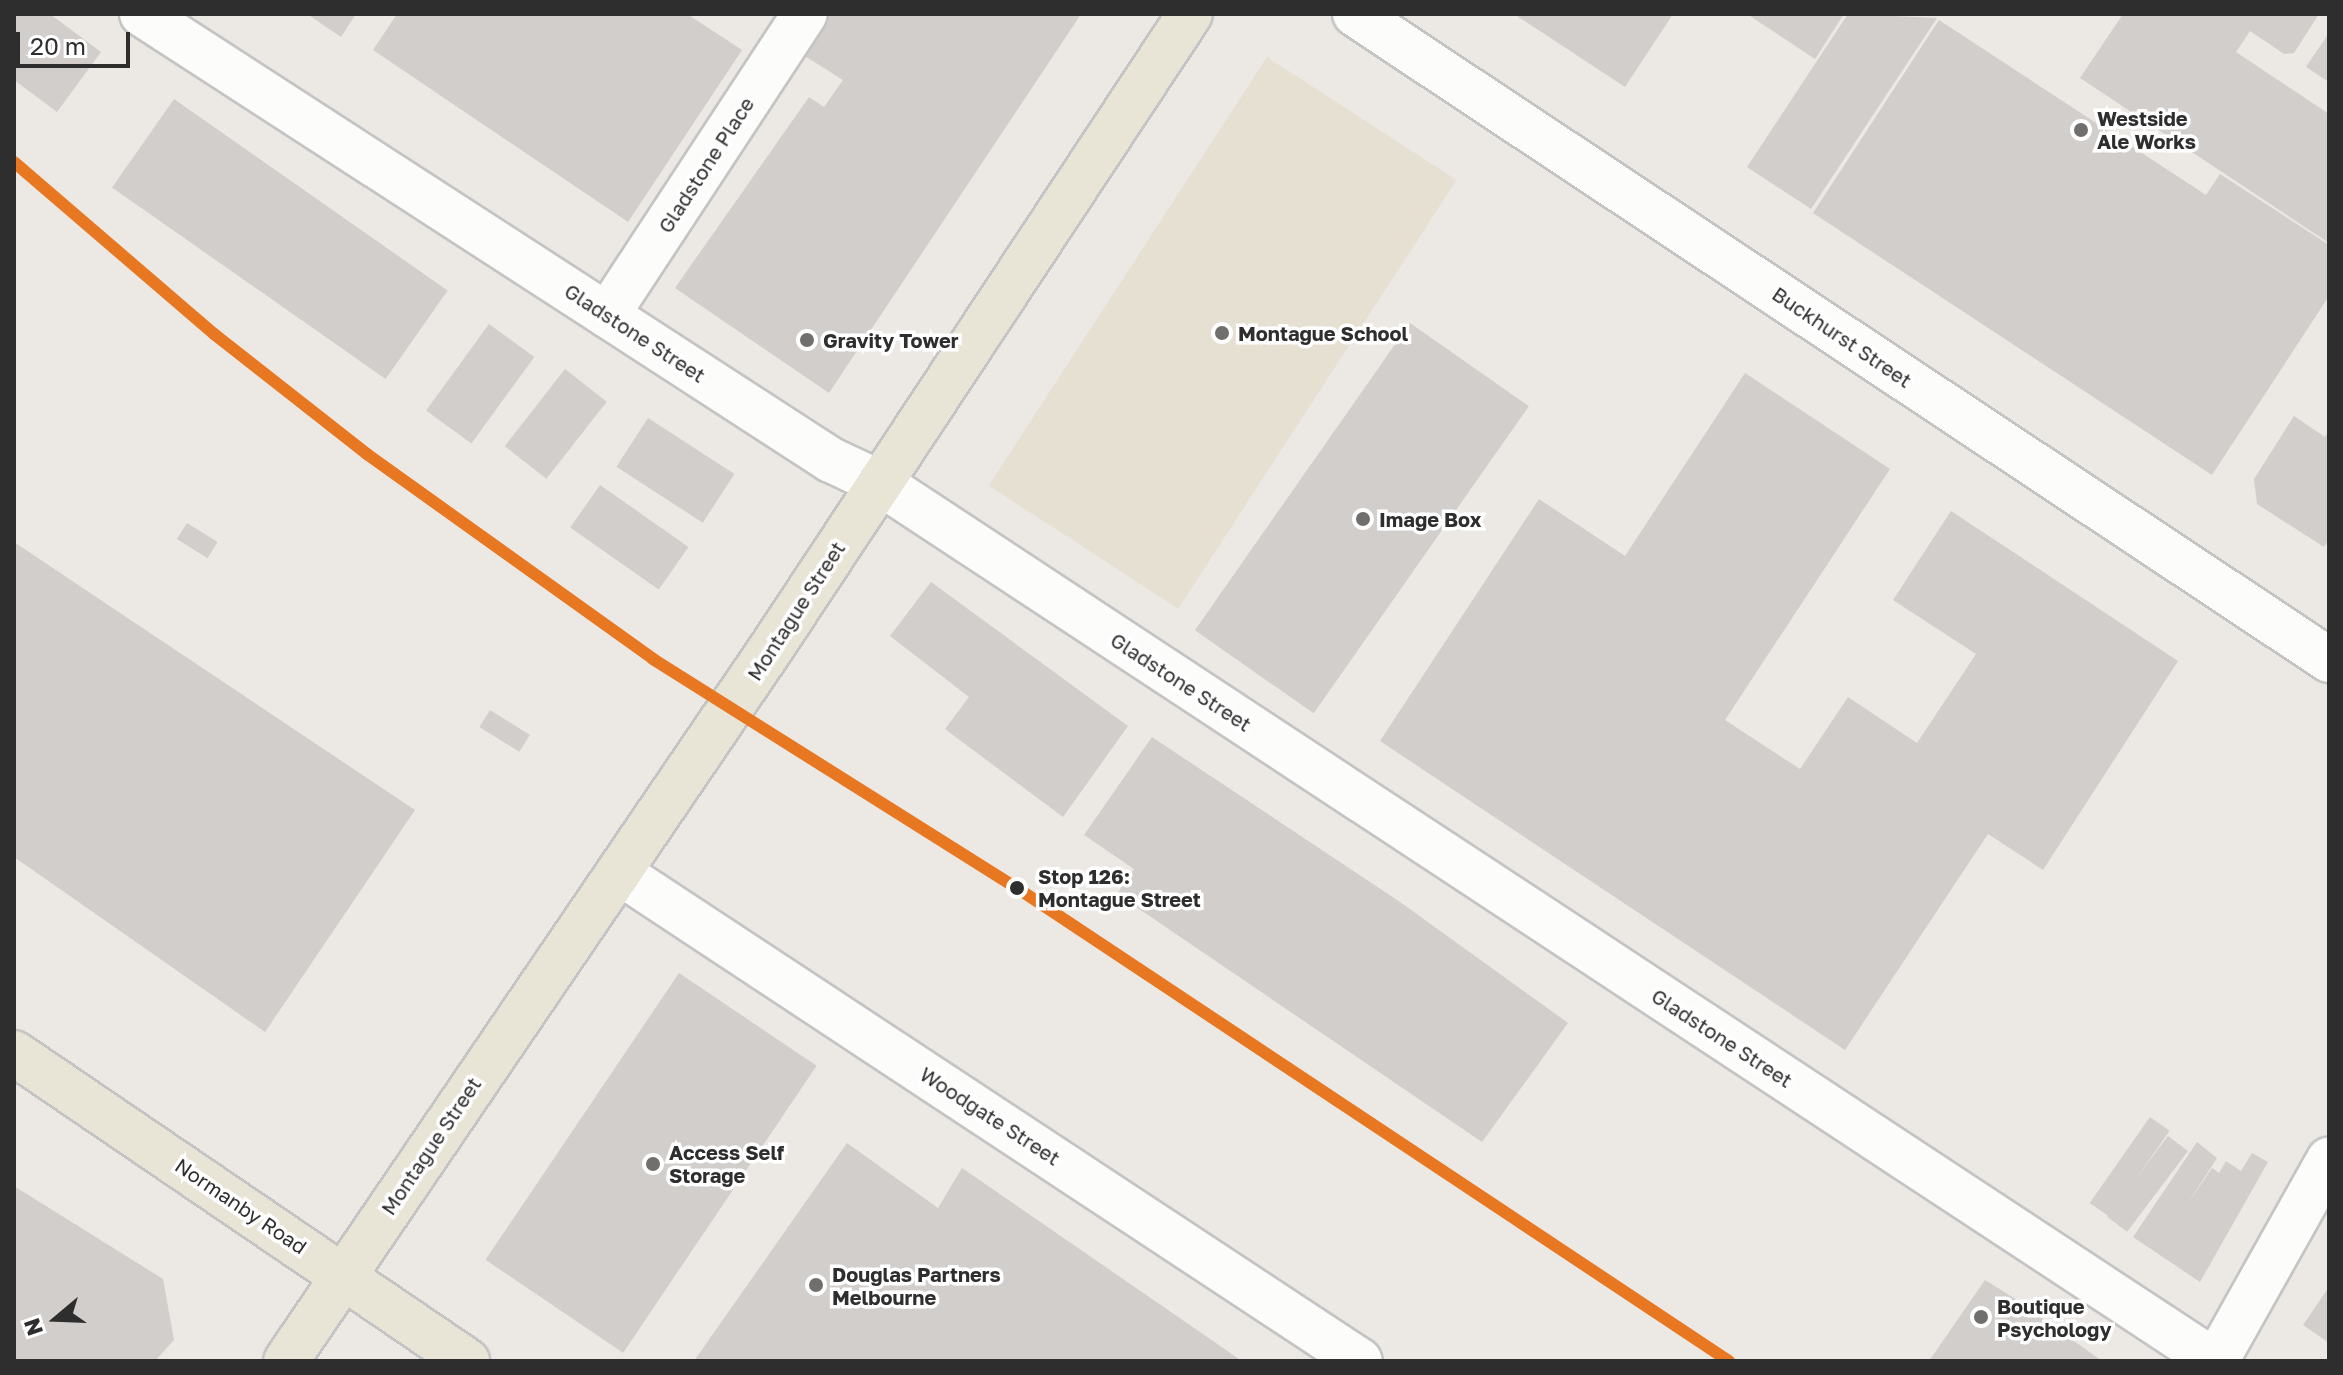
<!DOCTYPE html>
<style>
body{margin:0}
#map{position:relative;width:2343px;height:1375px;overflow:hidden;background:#ece8e4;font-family:"Golos Text",sans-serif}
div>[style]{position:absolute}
.education>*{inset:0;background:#e6e0d3;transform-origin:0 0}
.building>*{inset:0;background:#d1cecb;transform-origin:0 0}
.roads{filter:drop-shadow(2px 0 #c5c4c5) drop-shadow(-2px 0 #c5c4c5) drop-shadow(0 2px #c5c4c5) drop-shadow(0 -2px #c5c4c5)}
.minor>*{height:44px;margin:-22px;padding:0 22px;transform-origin:22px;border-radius:22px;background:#fcfcfb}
.primary>*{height:44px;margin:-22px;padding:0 22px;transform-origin:22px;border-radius:22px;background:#e8e4d6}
.tram-1>*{height:12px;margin:-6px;padding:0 6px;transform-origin:6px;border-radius:6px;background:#e87722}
.dots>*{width:22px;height:22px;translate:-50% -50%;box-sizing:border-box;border:4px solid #fff;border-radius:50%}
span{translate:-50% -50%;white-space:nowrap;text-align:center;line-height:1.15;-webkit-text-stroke:7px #fff;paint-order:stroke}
.poi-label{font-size:20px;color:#2e2e2e;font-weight:700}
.left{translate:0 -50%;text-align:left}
.street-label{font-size:20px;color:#2e2e2e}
.stop-label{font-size:20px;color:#2e2e2e;font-weight:700}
.frame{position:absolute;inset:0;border:16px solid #2e2e2e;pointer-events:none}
.north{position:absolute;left:16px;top:1279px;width:80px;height:80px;-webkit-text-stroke:6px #fff;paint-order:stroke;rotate:251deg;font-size:22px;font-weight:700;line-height:32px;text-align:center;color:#2e2e2e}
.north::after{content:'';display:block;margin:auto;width:28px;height:36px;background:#2e2e2e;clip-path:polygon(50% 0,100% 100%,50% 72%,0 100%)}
.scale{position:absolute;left:16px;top:32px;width:114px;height:36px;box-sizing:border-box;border:4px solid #2e2e2e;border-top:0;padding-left:10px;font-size:24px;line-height:28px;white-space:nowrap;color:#2e2e2e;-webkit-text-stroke:6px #fff;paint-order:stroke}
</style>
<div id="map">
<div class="education">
<i style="left:1267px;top:57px;width:226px;height:511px;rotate:33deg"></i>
</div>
<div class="building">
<i style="clip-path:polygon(14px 14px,50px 14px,101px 52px,57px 112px,14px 80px)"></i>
<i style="clip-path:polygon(307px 14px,356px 14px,341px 37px)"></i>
<i style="clip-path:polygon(397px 14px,687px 14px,742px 50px,628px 222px,373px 50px)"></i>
<i style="clip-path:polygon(824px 14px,1081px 14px,829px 393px,675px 288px,809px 97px,824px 107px,843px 80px,800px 53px)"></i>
<i style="clip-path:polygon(1514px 14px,1673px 14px,1625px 87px)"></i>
<i style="clip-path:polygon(1747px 14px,1844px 14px,1815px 59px)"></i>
<i style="clip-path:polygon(1848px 14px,1937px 18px,1811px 209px,1747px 167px)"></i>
<i style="clip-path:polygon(2123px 14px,2319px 14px,2294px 53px,2284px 54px,2250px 31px,2236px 52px,2329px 114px,2329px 243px,2080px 78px)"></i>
<i style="clip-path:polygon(1939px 20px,2206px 195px,2220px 174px,2329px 245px,2329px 296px,2212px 475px,1813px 213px)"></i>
<i style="clip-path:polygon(2329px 33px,2329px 82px,2306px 67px)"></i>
<i style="left:174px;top:99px;width:334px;height:108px;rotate:35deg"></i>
<i style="left:1410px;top:323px;width:145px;height:375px;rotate:35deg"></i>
<i style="left:489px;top:324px;width:56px;height:107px;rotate:36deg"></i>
<i style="left:565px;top:369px;width:53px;height:98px;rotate:38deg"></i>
<i style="clip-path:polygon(1745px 373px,1890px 469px,1725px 720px,1800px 769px,1848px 697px,1917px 743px,1976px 654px,1893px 600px,1951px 511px,2178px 661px,2043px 870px,1988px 834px,1845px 1050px,1380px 741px,1539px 499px,1625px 556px)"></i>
<i style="clip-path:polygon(2294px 416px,2325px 437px,2329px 431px,2329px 539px,2324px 547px,2257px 504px,2254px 479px)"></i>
<i style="left:648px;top:418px;width:103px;height:58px;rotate:33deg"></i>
<i style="left:600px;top:485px;width:108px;height:52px;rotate:35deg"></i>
<i style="left:187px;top:523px;width:36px;height:19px;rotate:32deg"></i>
<i style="clip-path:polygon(14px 542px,415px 810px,265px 1032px,14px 857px)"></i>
<i style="clip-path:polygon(931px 582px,1128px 726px,1063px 817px,945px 729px,969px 697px,890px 636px)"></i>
<i style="left:490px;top:710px;width:47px;height:20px;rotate:32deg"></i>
<i style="clip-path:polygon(1152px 737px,1400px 902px,1568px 1023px,1482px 1142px,1117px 894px,1134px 869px,1084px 835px)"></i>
<i style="left:679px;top:973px;width:166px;height:346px;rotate:34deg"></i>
<i style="left:2150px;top:1117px;width:24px;height:105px;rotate:35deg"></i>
<i style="left:2168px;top:1136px;width:25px;height:101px;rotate:37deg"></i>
<i style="clip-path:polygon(2197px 1142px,2217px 1158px,2186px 1206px,2212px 1168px,2219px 1173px,2226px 1161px,2241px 1171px,2252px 1153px,2268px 1162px,2200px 1282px,2133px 1237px)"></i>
<i style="clip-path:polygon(847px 1143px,938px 1208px,962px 1168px,1242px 1361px,694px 1361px)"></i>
<i style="clip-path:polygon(14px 1186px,163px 1279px,174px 1340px,155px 1361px,14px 1361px)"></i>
<i style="clip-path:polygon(1985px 1280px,2014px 1298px,2102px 1361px,1929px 1361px)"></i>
<i style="clip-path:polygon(2329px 1287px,2329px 1343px,2303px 1325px)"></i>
</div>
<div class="roads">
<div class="minor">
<i style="left:142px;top:14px;width:821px;rotate:32.92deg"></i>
<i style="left:831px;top:460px;width:54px;rotate:25.1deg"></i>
<i style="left:880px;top:483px;width:1597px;rotate:33.35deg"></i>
<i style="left:1355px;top:14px;width:1169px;rotate:33.55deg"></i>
<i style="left:607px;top:315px;width:360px;rotate:-56.7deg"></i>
<i style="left:620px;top:873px;width:886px;rotate:33.4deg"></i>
<i style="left:2216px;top:1361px;width:231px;rotate:-60.7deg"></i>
</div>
<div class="primary">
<i style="left:14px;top:1053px;width:548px;rotate:34.21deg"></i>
<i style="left:286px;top:1361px;width:860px;rotate:-55.76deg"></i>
<i style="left:770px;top:650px;width:762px;rotate:-56.56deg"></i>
</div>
</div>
<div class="tram-1">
<i style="left:14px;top:162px;width:264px;rotate:40.7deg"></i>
<i style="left:214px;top:334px;width:194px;rotate:38.1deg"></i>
<i style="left:367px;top:454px;width:352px;rotate:35.6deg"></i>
<i style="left:653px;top:659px;width:430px;rotate:32.2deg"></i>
<i style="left:1017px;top:888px;width:855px;rotate:33.6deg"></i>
</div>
<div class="dots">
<i style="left:2081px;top:130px;background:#706f6e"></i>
<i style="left:1222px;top:333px;background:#706f6e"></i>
<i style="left:807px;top:340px;background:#706f6e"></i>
<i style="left:1363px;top:519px;background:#706f6e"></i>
<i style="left:1017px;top:888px;background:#2e2e2e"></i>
<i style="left:653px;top:1164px;background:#706f6e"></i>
<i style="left:816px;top:1285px;background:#706f6e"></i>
<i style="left:1981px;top:1317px;background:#706f6e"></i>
</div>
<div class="poi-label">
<span class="left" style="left:2097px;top:130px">Westside<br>Ale Works</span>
<span class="left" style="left:1238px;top:333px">Montague School</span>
<span class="left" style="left:823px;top:340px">Gravity Tower</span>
<span class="left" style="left:1379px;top:519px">Image Box</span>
<span class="left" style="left:669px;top:1164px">Access Self<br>Storage</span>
<span class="left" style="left:832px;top:1286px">Douglas Partners<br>Melbourne</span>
<span class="left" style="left:1997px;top:1318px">Boutique<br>Psychology</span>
</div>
<div class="street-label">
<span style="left:706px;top:165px;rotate:-57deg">Gladstone Place</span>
<span style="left:635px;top:333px;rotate:33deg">Gladstone Street</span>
<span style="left:1842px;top:337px;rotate:34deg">Buckhurst Street</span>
<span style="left:796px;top:611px;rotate:-57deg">Montague Street</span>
<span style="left:1181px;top:682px;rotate:33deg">Gladstone Street</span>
<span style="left:1722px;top:1038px;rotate:33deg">Gladstone Street</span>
<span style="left:990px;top:1116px;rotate:33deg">Woodgate Street</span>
<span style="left:431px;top:1146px;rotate:-56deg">Montague Street</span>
<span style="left:241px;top:1206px;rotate:34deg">Normanby Road</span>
</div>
<div class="stop-label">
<span class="left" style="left:1038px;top:888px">Stop 126:<br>Montague Street</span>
</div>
<div class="frame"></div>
<div class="north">N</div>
<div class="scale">20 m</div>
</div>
